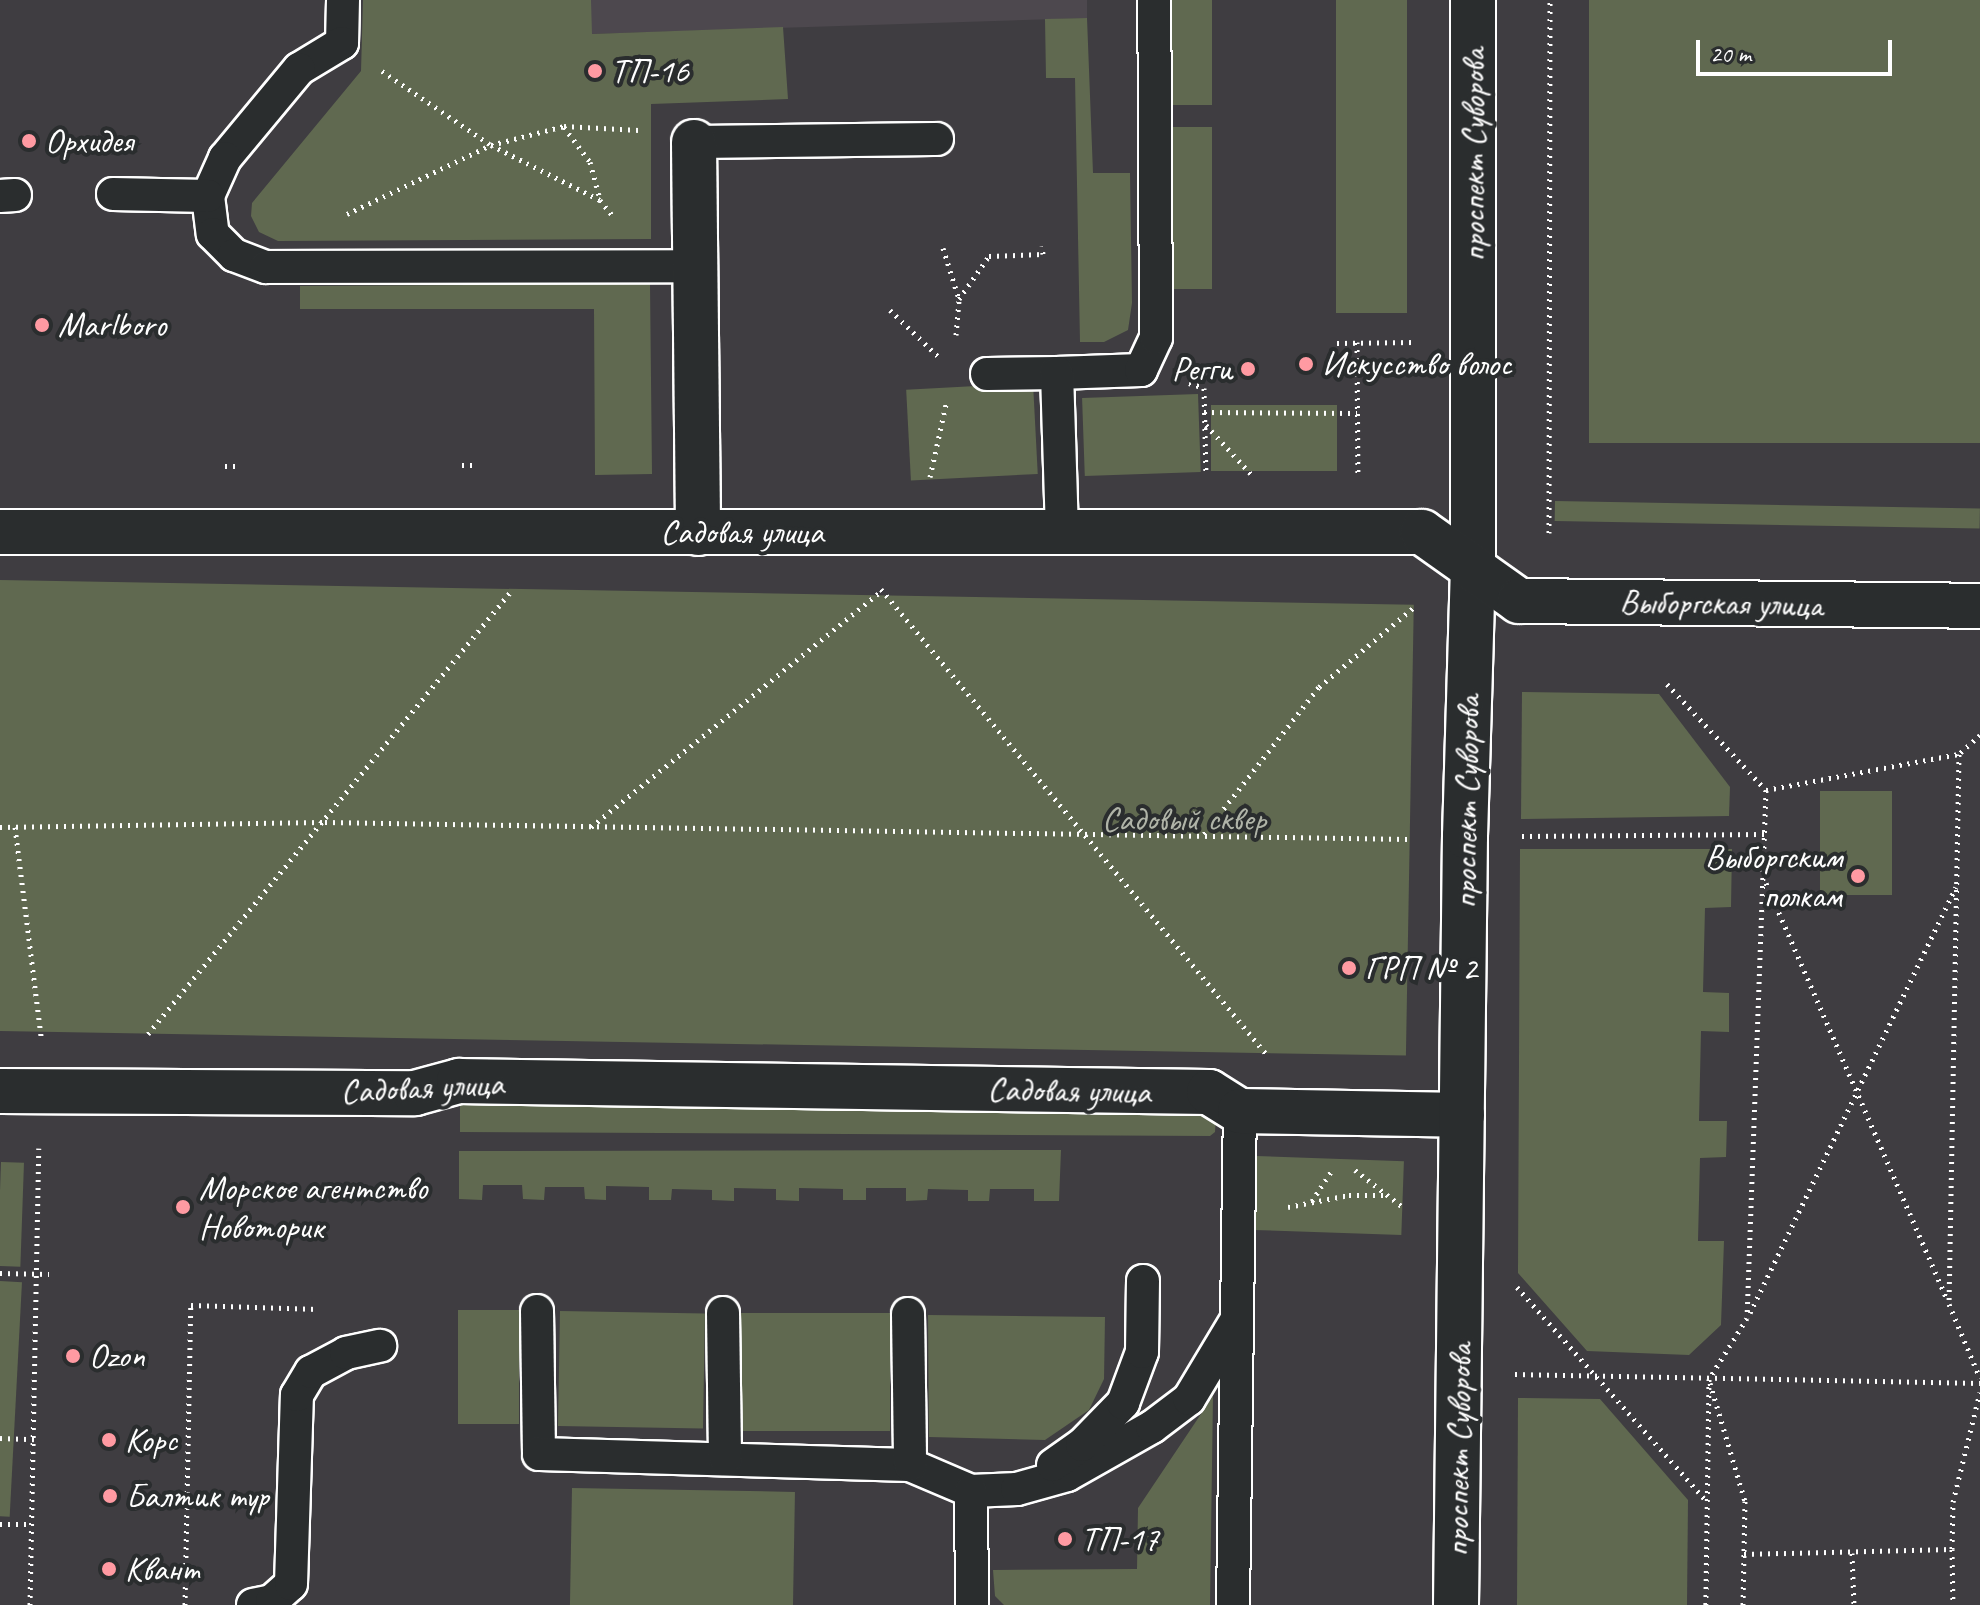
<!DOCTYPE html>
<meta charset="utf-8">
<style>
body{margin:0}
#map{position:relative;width:1980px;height:1605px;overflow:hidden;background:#3f3d41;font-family:Caveat,sans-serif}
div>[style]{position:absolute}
.built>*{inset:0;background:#4d484e}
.green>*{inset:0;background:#606950;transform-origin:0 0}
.path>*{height:5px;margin-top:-2.5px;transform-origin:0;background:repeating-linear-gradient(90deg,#fff 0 2px,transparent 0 8px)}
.roads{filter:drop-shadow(2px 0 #fff) drop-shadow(-2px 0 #fff) drop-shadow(0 2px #fff) drop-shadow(0 -2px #fff)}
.lane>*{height:32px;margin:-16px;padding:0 16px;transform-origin:16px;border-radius:16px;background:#2a2d2e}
.street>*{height:44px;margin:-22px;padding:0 22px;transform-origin:22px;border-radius:22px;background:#2a2d2e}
.secondary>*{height:44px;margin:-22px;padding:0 22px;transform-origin:22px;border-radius:22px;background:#2a2d2e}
.dots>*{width:22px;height:22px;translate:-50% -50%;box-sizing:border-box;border:4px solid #2a2d2e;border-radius:50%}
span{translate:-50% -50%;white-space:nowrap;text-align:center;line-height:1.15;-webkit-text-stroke:8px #2a2d2e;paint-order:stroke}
.poi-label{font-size:34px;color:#fff}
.left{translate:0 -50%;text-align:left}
.right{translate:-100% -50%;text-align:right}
.street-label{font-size:34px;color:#fff}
.park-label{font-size:34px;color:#b0b4a8}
.scale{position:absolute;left:1696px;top:40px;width:196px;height:36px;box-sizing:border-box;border:4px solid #fff;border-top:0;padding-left:10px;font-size:24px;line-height:28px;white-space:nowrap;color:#fff;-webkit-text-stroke:6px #2a2d2e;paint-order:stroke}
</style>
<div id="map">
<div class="built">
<i style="clip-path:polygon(591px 0,1087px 0,1087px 18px,591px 34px)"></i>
</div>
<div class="green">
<i style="clip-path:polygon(363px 0,591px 0,592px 34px,783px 27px,788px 99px,651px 104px,651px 239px,278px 241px,259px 232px,251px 216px,252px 203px,361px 71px)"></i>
<i style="left:1170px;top:0;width:42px;height:105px"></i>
<i style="left:1336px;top:0;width:71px;height:313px"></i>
<i style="left:1589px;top:0;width:391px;height:443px"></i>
<i style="clip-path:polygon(1087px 18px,1093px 173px,1130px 173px,1132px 303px,1128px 330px,1104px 342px,1080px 342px,1075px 78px,1046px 78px,1045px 19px)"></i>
<i style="left:1212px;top:127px;width:162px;height:40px;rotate:90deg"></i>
<i style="clip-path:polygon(650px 284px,652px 474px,595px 475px,594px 309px,300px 309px,300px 286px)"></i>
<i style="left:1033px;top:383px;width:91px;height:127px;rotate:87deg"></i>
<i style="left:1198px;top:394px;width:78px;height:116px;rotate:88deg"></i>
<i style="left:1211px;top:405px;width:126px;height:66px"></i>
<i style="left:1555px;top:501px;width:425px;height:20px;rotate:1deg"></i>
<i style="left:0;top:580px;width:1414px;height:451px;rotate:1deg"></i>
<i style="clip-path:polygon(1522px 692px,1659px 694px,1730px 787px,1729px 816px,1521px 819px)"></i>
<i style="left:1820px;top:791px;width:72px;height:104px"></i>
<i style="clip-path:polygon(1520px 849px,1732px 849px,1731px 907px,1705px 908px,1703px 992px,1729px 993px,1729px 1032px,1701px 1031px,1699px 1121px,1727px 1121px,1726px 1157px,1700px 1158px,1698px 1241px,1724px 1241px,1721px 1325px,1689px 1355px,1587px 1351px,1518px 1273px)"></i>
<i style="clip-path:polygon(460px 1101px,1211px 1111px,1216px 1117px,1215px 1132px,1210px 1136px,460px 1132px)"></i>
<i style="clip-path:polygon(1061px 1150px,1059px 1201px,1034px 1201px,1034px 1189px,990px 1189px,989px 1201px,968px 1201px,968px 1190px,928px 1189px,927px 1200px,906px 1201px,906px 1188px,866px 1188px,866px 1200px,843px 1200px,843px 1189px,799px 1188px,799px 1201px,776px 1200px,776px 1189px,734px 1188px,734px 1201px,712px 1200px,712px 1190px,672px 1189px,671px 1200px,649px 1200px,649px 1187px,606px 1186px,606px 1200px,585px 1199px,584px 1187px,545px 1187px,544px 1200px,523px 1199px,522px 1185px,483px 1185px,482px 1200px,459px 1199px,459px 1151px)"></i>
<i style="left:1256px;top:1156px;width:148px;height:74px;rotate:2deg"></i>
<i style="left:1px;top:1162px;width:23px;height:104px;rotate:2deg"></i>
<i style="left:0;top:1281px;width:22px;height:235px;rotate:3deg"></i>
<i style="left:458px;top:1310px;width:61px;height:114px"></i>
<i style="left:560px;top:1311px;width:145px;height:115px;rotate:1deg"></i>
<i style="left:741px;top:1313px;width:149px;height:118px"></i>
<i style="clip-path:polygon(928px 1315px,1105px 1317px,1104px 1379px,1089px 1410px,1045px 1440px,929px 1437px)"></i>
<i style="clip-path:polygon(1213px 1396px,1210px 1605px,1004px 1605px,995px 1596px,993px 1570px,1137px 1569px,1138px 1508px)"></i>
<i style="clip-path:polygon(1518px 1398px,1600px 1399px,1688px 1500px,1687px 1605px,1517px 1605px)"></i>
<i style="left:572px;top:1488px;width:223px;height:117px;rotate:1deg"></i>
</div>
<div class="path">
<i style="left:382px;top:71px;width:132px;rotate:34.2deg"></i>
<i style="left:491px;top:145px;width:122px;rotate:26.8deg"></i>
<i style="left:600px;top:200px;width:21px;rotate:51deg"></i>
<i style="left:564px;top:127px;width:44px;rotate:53.4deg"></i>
<i style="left:590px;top:162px;width:38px;rotate:75deg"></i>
<i style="left:347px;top:214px;width:160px;rotate:-25.6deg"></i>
<i style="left:491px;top:145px;width:75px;rotate:-14.6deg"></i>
<i style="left:564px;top:126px;width:75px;rotate:3.1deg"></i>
<i style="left:943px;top:248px;width:53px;rotate:72.6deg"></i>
<i style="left:890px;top:310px;width:71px;rotate:43.9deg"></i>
<i style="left:956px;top:335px;width:36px;rotate:-85deg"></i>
<i style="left:959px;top:299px;width:52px;rotate:-55.1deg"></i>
<i style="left:989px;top:256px;width:54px;rotate:-2.1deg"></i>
<i style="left:1043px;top:254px;width:8px;rotate:-97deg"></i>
<i style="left:1357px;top:342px;width:135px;rotate:89.6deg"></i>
<i style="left:1337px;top:343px;width:79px;rotate:-0.7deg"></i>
<i style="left:1189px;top:383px;width:16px;rotate:18deg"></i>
<i style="left:1204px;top:388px;width:86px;rotate:88.7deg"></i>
<i style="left:1204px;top:412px;width:153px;rotate:0.4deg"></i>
<i style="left:1206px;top:425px;width:67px;rotate:47.4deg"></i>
<i style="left:462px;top:465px;width:13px"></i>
<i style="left:225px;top:466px;width:13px"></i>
<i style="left:930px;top:477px;width:75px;rotate:-77.6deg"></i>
<i style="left:1549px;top:533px;width:533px;rotate:-89.89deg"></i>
<i style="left:881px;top:589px;width:605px;rotate:50.36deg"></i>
<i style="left:1667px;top:684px;width:145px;rotate:47deg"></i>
<i style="left:1766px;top:790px;width:528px;rotate:92.06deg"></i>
<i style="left:1747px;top:1318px;width:72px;rotate:121.9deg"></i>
<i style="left:1709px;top:1379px;width:226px;rotate:90.8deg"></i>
<i style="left:1980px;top:735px;width:28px;rotate:138deg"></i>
<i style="left:1959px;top:754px;width:550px;rotate:91.04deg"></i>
<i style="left:1949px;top:1304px;width:80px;rotate:67.3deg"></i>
<i style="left:1766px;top:790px;width:196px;rotate:-10.6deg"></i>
<i style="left:0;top:827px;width:325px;rotate:-0.9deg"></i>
<i style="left:325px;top:822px;width:1083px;rotate:0.9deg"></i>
<i style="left:15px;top:827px;width:211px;rotate:82.9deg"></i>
<i style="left:591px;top:827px;width:374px;rotate:-39.1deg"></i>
<i style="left:1204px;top:834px;width:187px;rotate:-52deg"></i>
<i style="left:1319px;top:687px;width:123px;rotate:-40deg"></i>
<i style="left:1522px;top:836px;width:243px;rotate:-0.5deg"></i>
<i style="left:1766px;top:883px;width:455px;rotate:66.5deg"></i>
<i style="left:148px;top:1034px;width:574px;rotate:-50.65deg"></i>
<i style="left:1355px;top:1170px;width:62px;rotate:37.8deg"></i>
<i style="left:1312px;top:1201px;width:38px;rotate:-57deg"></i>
<i style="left:1288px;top:1207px;width:62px;rotate:-11.1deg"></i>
<i style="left:1349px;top:1195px;width:36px"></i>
<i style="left:0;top:1273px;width:49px;rotate:1.2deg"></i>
<i style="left:1517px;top:1287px;width:287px;rotate:48.5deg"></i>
<i style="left:1750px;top:1313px;width:473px;rotate:-64.2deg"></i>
<i style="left:1515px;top:1374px;width:465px;rotate:1.1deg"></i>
<i style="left:1710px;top:1383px;width:123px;rotate:73.5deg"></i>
<i style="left:1745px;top:1501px;width:53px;rotate:91.1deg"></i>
<i style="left:1744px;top:1554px;width:208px;rotate:-1.4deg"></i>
<i style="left:1952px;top:1549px;width:47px;rotate:-88.8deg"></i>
<i style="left:1953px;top:1502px;width:113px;rotate:-76.2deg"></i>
<i style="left:0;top:1438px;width:34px;rotate:2deg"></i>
<i style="left:0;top:1524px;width:32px"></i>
<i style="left:1952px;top:1549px;width:56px;rotate:89deg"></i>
<i style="left:1852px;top:1553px;width:52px;rotate:87.8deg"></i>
<i style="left:30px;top:1605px;width:457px;rotate:-88.9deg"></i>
<i style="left:185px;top:1605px;width:300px;rotate:-88.9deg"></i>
<i style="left:191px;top:1305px;width:127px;rotate:1.8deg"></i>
<i style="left:1743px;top:1605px;width:51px;rotate:-88.9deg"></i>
</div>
<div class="roads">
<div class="lane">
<i style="left:343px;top:0;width:43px;rotate:91.3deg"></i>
<i style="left:342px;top:43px;width:50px;rotate:148.8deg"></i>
<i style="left:299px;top:69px;width:116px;rotate:129.7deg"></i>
<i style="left:225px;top:158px;width:42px;rotate:114.1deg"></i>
<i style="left:208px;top:196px;width:38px;rotate:83deg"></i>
<i style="left:213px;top:234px;width:30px;rotate:45deg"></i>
<i style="left:234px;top:255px;width:34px;rotate:21deg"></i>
<i style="left:266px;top:267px;width:430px;rotate:-0.1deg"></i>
<i style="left:694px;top:142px;width:243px;rotate:-0.7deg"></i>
<i style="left:113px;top:194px;width:95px;rotate:1.2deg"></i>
<i style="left:0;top:196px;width:15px;rotate:-4deg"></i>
<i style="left:1057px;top:373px;width:84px;rotate:-2deg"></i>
<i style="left:1141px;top:370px;width:35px;rotate:-65deg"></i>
<i style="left:1156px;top:338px;width:338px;rotate:-90.3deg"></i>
<i style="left:987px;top:374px;width:70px;rotate:-0.8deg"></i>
<i style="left:1057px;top:373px;width:160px;rotate:88.2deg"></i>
<i style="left:537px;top:1311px;width:143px;rotate:89.2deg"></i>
<i style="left:539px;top:1454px;width:371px;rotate:1.7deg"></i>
<i style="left:910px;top:1465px;width:66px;rotate:23.1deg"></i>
<i style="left:971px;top:1491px;width:46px;rotate:-2.5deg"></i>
<i style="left:1017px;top:1489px;width:52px;rotate:-15.6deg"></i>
<i style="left:1067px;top:1475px;width:98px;rotate:-29.5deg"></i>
<i style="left:1152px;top:1427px;width:46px;rotate:-37.1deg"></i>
<i style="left:1189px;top:1399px;width:93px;rotate:-59deg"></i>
<i style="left:723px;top:1313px;width:146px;rotate:89.2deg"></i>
<i style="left:908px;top:1314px;width:151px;rotate:89.2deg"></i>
<i style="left:1053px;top:1465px;width:35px;rotate:-35deg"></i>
<i style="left:1082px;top:1445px;width:59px;rotate:-45.7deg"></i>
<i style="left:1123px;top:1403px;width:54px;rotate:-69.6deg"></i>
<i style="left:1142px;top:1352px;width:71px;rotate:-89.2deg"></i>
<i style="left:971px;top:1491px;width:114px;rotate:89.5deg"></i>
<i style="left:253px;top:1605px;width:19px;rotate:-12deg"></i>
<i style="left:272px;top:1601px;width:25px;rotate:-42deg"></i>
<i style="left:291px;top:1584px;width:189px;rotate:-88.2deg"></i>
<i style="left:297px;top:1395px;width:27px;rotate:-59deg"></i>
<i style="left:311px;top:1372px;width:40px;rotate:-28deg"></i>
<i style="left:346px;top:1353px;width:35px;rotate:-12deg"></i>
<i style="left:1233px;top:1605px;width:494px;rotate:-89.2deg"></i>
</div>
<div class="street">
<i style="left:694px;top:142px;width:391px;rotate:89.4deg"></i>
<i style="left:0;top:1091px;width:415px;rotate:0.3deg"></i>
<i style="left:415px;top:1093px;width:46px;rotate:-15.3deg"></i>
<i style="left:459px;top:1081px;width:750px;rotate:0.84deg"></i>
<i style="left:1209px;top:1092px;width:36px;rotate:32deg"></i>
<i style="left:1240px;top:1111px;width:222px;rotate:1deg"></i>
<i style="left:1456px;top:1605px;width:769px;rotate:-89.33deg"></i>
<i style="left:1465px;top:836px;width:269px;rotate:-88.3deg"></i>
<i style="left:1473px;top:567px;width:567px;rotate:-90deg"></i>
</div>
<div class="secondary">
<i style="left:0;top:532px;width:1422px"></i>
<i style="left:1422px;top:532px;width:119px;rotate:35.4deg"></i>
<i style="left:1519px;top:601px;width:461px;rotate:0.6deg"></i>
</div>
</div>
<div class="dots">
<i style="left:595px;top:71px;background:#ff9aa2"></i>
<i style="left:29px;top:141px;background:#ff9aa2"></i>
<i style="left:42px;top:325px;background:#ff9aa2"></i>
<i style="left:1306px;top:364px;background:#ff9aa2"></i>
<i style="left:1248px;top:369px;background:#ff9aa2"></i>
<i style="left:1858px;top:876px;background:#ff9aa2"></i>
<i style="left:1349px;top:968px;background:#ff9aa2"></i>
<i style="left:183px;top:1207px;background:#ff9aa2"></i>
<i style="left:73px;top:1356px;background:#ff9aa2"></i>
<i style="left:109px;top:1440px;background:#ff9aa2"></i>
<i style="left:110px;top:1496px;background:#ff9aa2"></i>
<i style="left:1065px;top:1539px;background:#ff9aa2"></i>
<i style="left:109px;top:1569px;background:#ff9aa2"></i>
</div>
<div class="poi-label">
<span class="left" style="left:611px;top:71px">ТП-16</span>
<span class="left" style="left:45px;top:141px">Орхидея</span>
<span class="left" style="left:58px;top:325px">Marlboro</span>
<span class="left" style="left:1322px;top:364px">Искусство волос</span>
<span class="right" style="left:1232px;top:369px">Регги</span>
<span class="right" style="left:1842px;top:876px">Выборгским<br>полкам</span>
<span class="left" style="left:1365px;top:968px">ГРП № 2</span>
<span class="left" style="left:199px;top:1207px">Морское агентство<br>Новоторик</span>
<span class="left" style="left:89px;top:1356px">Ozon</span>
<span class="left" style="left:125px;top:1440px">Корс</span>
<span class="left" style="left:126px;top:1496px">Балтик тур</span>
<span class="left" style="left:1081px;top:1539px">ТП-17</span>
<span class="left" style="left:125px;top:1569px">Квант</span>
</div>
<div class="street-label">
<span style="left:1473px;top:155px;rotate:-90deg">проспект Суворова</span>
<span style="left:742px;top:532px">Садовая улица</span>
<span style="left:1721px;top:603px;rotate:1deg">Выборгская улица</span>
<span style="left:1466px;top:802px;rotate:-89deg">проспект Суворова</span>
<span style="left:422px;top:1087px;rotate:-3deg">Садовая улица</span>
<span style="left:1069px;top:1090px;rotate:1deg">Садовая улица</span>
<span style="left:1458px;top:1450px;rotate:-89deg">проспект Суворова</span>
</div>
<div class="park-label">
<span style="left:1184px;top:819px">Садовый сквер</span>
</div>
<div class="scale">20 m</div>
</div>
